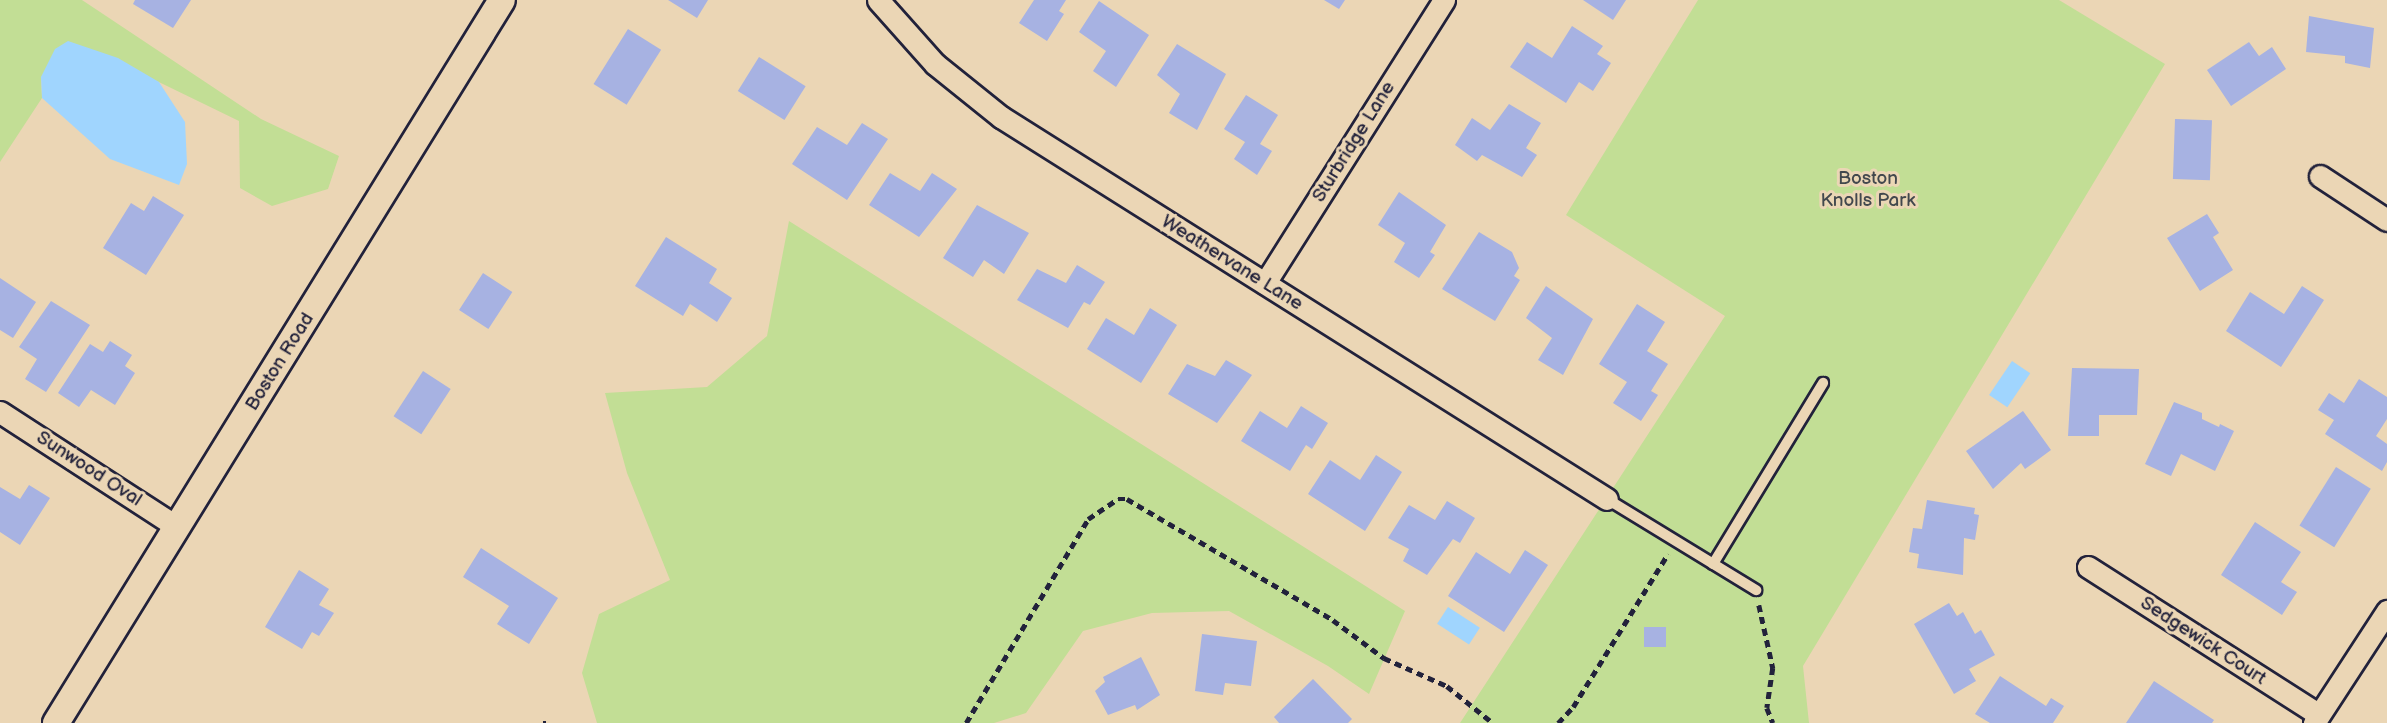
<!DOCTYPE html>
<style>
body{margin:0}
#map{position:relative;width:2387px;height:723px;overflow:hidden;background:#ebd6b5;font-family:"Balsamiq Sans",sans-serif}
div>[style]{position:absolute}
.green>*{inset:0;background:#c2de95}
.water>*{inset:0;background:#a0d5fe;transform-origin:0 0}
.building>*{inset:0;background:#a7b2e2;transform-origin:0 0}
.path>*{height:4.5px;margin-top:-2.25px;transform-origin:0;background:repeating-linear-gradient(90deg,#22223b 0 7px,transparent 0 12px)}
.roads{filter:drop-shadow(2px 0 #22223b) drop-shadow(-2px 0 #22223b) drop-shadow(0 2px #22223b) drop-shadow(0 -2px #22223b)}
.service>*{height:10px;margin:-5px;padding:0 5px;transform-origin:5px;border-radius:5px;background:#ebd6b5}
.minor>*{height:21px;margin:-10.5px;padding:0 10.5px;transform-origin:10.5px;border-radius:10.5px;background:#ebd6b5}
.tertiary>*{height:26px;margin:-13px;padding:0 13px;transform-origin:13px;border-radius:13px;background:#ebd6b5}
span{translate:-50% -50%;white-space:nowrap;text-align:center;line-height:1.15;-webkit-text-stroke:6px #ebd6b5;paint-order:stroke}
.street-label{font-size:19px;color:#22223b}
.park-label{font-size:19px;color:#42484d}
</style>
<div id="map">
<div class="green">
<i style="clip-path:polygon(0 0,82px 0,261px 119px,339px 156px,328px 189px,272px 206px,240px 188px,239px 121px,95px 51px,41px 77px,42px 98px,0 162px)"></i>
<i style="clip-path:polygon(1698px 0,2059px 0,2165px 64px,1803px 666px,1809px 723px,1460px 723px,1725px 316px,1566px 215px)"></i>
<i style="clip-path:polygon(789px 221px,1405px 611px,1369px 694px,1328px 666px,1229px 611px,1152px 613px,1083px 631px,1026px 713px,994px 723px,597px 723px,582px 673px,599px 614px,670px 580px,627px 473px,605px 393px,707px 387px,767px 336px)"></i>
</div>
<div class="water">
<i style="clip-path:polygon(68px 41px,118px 58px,159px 82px,185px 122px,187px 164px,179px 185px,110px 159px,42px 98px,41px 77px,55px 49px)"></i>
<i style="left:2012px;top:361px;width:22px;height:41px;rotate:34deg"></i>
<i style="left:1448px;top:607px;width:38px;height:20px;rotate:33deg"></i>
</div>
<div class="building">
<i style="clip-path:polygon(135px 0,191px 0,173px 28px,133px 4px)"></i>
<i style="clip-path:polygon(668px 0,708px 0,697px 18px)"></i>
<i style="clip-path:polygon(1034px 0,1066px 0,1059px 11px,1064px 14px,1047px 41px,1019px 23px)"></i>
<i style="clip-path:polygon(1324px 0,1345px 0,1339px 9px)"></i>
<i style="clip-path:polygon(1583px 0,1626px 0,1613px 20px)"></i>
<i style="clip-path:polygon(1099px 1px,1149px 35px,1116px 87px,1093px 71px,1106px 51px,1079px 32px)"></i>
<i style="clip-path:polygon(2309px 16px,2374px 28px,2370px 68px,2345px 63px,2345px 56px,2306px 52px)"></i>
<i style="clip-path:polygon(1572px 26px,1603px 46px,1597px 54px,1611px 63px,1593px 91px,1579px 82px,1566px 103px,1510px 67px,1527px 42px,1552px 58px)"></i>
<i style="left:628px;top:29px;width:39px;height:65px;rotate:32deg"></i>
<i style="clip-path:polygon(2249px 42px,2259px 56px,2272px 47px,2286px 69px,2231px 106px,2207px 70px)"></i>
<i style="clip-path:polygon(1177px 44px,1226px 74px,1197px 130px,1169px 113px,1180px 94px,1157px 75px)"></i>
<i style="left:759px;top:57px;width:55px;height:40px;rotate:32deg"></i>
<i style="clip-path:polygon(1246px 95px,1278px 115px,1260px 144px,1272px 151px,1257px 175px,1234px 159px,1245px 142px,1224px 129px)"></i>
<i style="clip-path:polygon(1509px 104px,1541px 123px,1526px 148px,1537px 155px,1522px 177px,1482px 155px,1477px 161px,1455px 145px,1472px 118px,1490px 130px)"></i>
<i style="left:2175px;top:119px;width:37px;height:60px;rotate:2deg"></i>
<i style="clip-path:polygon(862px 123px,888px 139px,847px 200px,792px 164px,817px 127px,847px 145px)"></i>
<i style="clip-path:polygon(890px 173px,920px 191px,932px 173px,957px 189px,919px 237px,869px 205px)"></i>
<i style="clip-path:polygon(1399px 192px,1446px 225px,1430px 252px,1435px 255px,1419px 278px,1394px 262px,1405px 243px,1378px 225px)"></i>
<i style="clip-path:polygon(153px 196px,184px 215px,146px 275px,103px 248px,131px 203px,144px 211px)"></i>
<i style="clip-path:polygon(977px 205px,1029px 233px,1004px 274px,984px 260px,973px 277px,943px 258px)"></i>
<i style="clip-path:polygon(2207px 214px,2219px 233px,2213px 237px,2233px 270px,2200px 291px,2167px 238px)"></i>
<i style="clip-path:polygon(1479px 232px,1512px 252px,1519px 268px,1514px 276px,1520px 280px,1495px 321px,1442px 289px)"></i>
<i style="clip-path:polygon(666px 237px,717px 269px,709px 283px,732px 298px,717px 322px,690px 304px,683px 316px,635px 286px)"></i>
<i style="clip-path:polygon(1077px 265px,1105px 282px,1090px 305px,1084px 302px,1068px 328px,1017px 300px,1037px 269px,1066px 283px)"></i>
<i style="left:483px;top:273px;width:35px;height:44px;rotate:33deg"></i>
<i style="clip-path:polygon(0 278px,36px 302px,13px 338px,0 330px)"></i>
<i style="clip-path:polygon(1546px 286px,1593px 319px,1563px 375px,1538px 360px,1552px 338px,1526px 318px)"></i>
<i style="clip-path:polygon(2302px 286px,2324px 300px,2281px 367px,2226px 331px,2250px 292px,2284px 314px)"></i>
<i style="clip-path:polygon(51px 301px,90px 325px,46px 392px,25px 379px,37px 359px,19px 347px)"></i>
<i style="clip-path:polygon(1637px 304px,1665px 322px,1647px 351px,1668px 364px,1651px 391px,1658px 395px,1641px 421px,1613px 403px,1627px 382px,1599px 364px)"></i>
<i style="clip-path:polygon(1150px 308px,1177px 325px,1141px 383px,1087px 349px,1106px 318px,1134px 335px)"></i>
<i style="clip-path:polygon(110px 341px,132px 355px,125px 366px,135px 373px,115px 405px,91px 390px,79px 407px,58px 393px,90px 344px,103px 352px)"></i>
<i style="clip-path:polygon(1226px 360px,1252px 375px,1217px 423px,1168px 394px,1187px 364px,1215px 376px)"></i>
<i style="clip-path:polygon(2072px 368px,2139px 369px,2137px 415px,2099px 415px,2099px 436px,2068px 436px)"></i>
<i style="left:423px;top:371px;width:33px;height:54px;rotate:33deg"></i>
<i style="clip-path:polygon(2359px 379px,2387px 397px,2387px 419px,2376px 436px,2387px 444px,2387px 462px,2382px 471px,2325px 434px,2334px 420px,2318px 410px,2329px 393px,2344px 403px)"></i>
<i style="clip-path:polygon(2174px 402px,2202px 413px,2202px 419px,2219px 427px,2220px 424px,2234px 431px,2215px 471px,2181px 454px,2171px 476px,2145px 464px)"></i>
<i style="clip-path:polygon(1301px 406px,1328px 423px,1312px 449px,1306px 445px,1290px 471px,1241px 441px,1260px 411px,1287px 428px)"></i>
<i style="clip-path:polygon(2023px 411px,2051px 450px,2025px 469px,2021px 463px,1993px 489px,1966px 451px)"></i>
<i style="clip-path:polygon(1376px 455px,1402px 472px,1365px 531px,1308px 494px,1330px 460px,1360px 480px)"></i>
<i style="left:2336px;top:467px;width:41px;height:69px;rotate:32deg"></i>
<i style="clip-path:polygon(29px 485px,50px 498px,20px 545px,0 532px,0 487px,20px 499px)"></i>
<i style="clip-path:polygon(1927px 500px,1975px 508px,1974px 514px,1979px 515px,1975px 540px,1964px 538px,1963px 575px,1917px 568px,1919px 554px,1909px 552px,1913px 528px,1922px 529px)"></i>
<i style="clip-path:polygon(1447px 501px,1475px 518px,1460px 543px,1453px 539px,1427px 575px,1403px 561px,1409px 549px,1388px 538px,1409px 505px,1435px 520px)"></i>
<i style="clip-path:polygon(2255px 522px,2301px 552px,2281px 582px,2297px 592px,2282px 615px,2221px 575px)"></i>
<i style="clip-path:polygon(481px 548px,558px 598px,529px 644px,497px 624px,509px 606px,463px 577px)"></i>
<i style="clip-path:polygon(1525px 550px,1548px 565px,1504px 632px,1448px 596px,1476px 552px,1510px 574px)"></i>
<i style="clip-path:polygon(299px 570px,329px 589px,319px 605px,334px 613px,319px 636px,312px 632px,302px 649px,265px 627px)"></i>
<i style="clip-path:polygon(1949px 603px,1957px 616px,1963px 612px,1975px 634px,1981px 630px,1995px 655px,1969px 669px,1976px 681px,1954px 694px,1914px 624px)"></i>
<i style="left:1666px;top:627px;width:20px;height:22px;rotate:90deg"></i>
<i style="clip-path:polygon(1202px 634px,1257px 641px,1251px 686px,1225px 683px,1223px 695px,1195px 691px)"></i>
<i style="clip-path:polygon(1141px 657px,1160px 695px,1137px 710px,1135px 705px,1108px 715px,1095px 691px,1105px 682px,1103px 677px)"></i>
<i style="clip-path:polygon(2000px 676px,2046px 706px,2051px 698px,2064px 706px,2053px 723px,1990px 723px,1975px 714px)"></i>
<i style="clip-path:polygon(1313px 679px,1352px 719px,1348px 723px,1279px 723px,1274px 717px)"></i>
<i style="clip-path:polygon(2154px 681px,2214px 720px,2212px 723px,2126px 723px)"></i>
</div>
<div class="path">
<i style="left:1759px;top:605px;width:65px;rotate:77.5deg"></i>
<i style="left:1773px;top:668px;width:40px;rotate:98.5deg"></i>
<i style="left:1767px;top:708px;width:16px;rotate:68deg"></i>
<i style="left:543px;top:723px;width:3px"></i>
<i style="left:966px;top:723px;width:238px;rotate:-59.1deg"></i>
<i style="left:1088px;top:519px;width:36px;rotate:-34deg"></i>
<i style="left:1118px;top:499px;width:9px"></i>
<i style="left:1127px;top:499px;width:239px;rotate:30.4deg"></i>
<i style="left:1333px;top:620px;width:64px;rotate:36.7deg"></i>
<i style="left:1384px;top:658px;width:69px;rotate:24deg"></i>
<i style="left:1447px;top:686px;width:59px;rotate:38.8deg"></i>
<i style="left:1558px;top:723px;width:22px;rotate:-47deg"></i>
<i style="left:1573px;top:707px;width:180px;rotate:-58.2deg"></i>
</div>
<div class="roads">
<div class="service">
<i style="left:1607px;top:499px;width:175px;rotate:31.4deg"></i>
<i style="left:1713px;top:564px;width:212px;rotate:-58.7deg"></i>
</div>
<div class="minor">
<i style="left:878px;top:0;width:86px;rotate:48.3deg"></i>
<i style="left:935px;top:64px;width:85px;rotate:38.8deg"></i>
<i style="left:1001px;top:117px;width:716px;rotate:32.23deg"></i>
<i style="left:2320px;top:176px;width:80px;rotate:33.3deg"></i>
<i style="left:1265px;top:283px;width:335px;rotate:-57.7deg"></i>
<i style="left:0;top:412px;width:211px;rotate:33deg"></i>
<i style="left:2088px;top:567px;width:274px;rotate:32.6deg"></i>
<i style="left:2314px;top:723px;width:134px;rotate:-56.9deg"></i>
</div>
<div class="tertiary">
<i style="left:56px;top:723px;width:849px;rotate:-58.33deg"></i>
</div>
</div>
<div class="street-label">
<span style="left:1354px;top:142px;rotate:-58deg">Sturbridge Lane</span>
<span style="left:1232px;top:263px;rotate:32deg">Weathervane Lane</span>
<span style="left:280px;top:362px;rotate:-58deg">Boston Road</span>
<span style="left:89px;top:469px;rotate:33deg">Sunwood Oval</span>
<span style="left:2203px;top:641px;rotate:33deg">Sedgewick Court</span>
</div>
<div class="park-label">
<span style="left:1868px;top:190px">Boston<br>Knolls Park</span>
</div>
</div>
